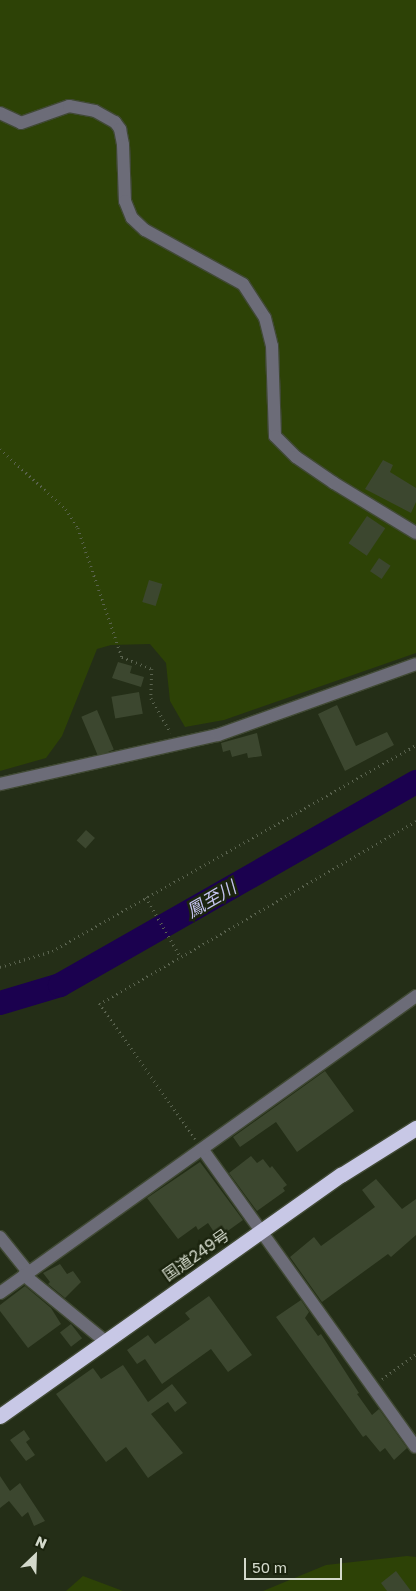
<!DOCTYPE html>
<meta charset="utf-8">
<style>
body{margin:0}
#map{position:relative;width:416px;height:1591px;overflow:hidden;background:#242e17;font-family:"Golos Text","Noto Sans JP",sans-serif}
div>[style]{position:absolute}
.green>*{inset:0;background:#2d4206}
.river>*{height:24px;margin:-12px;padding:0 12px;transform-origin:12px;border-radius:12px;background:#1b014f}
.building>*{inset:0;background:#3c472f;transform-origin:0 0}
.path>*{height:2.5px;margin-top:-1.25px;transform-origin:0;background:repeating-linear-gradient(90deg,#5a634f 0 1px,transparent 0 5px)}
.roads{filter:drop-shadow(1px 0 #404934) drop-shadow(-1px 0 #404934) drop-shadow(0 1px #404934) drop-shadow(0 -1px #404934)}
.minor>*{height:12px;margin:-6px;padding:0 6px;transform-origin:6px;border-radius:6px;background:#6c6c78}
.highway>*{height:15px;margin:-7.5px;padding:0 7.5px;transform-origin:7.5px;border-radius:7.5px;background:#c8c8e6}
span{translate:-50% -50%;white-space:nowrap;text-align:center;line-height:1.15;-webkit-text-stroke:5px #1b240e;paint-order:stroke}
.street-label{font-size:16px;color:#d3d9cb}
.water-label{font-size:18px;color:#c4c3ef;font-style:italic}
.north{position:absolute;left:10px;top:1531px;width:50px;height:50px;-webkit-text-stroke:4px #1b240e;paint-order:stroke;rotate:24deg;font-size:14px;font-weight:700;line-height:20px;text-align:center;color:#d3d9cb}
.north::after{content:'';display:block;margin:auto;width:18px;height:22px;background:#d3d9cb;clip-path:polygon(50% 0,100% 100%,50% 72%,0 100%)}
.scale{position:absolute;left:244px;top:1558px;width:98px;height:22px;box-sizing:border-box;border:2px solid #d3d9cb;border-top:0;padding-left:6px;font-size:15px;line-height:18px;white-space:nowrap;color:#d3d9cb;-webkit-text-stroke:4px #1b240e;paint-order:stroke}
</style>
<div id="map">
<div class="green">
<i style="clip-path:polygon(0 0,416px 0,416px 653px,224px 720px,185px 727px,170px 701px,166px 663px,150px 644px,111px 645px,97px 649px,62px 736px,46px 758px,0 771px)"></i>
<i style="clip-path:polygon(407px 1556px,416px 1557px,416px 1591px,263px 1591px,326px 1565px)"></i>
<i style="clip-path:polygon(83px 1576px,123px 1591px,66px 1591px)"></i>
</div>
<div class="river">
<i style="left:0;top:1003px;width:63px;rotate:-16.7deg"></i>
<i style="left:60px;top:985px;width:410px;rotate:-29.7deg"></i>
</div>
<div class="building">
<i style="clip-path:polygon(383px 460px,393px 465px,390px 472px,416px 488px,416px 502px,411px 513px,365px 489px)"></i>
<i style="left:367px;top:516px;width:22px;height:33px;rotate:34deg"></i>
<i style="left:379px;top:558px;width:14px;height:16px;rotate:34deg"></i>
<i style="left:149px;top:580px;width:14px;height:23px;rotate:17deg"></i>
<i style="clip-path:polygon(118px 662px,132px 666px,130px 673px,144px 677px,141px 687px,112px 678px)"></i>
<i style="left:139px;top:692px;width:22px;height:28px;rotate:80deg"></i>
<i style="clip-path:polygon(337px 705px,356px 746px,387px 732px,394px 745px,345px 771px,318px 714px)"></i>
<i style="left:97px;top:710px;width:43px;height:17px;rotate:67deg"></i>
<i style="clip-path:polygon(257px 733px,262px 756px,248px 758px,247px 753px,232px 757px,230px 750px,223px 752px,221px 743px)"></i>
<i style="left:86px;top:830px;width:12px;height:14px;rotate:42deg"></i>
<i style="clip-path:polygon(325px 1071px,354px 1111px,297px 1152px,276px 1122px,240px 1147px,233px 1137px)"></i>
<i style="clip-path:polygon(251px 1156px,257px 1163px,263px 1159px,270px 1168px,272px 1166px,287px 1185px,283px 1188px,285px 1191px,257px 1211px,229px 1173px)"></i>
<i style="clip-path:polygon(200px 1162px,243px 1220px,218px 1238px,208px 1223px,198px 1230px,196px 1226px,178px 1239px,147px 1198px)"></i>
<i style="clip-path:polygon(376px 1179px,402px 1209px,416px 1199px,416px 1235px,391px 1257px,388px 1254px,322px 1302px,290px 1257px,314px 1237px,321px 1246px,375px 1207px,362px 1190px)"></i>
<i style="clip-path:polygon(60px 1264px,67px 1274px,73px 1271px,81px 1282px,65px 1298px,48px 1284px,50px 1282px,43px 1273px)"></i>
<i style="clip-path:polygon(25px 1286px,51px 1308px,61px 1324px,28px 1348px,0 1311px,0 1305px)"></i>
<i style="clip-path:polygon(209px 1296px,252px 1355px,228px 1372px,211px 1349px,162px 1384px,145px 1359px,137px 1364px,127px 1350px,148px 1335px,155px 1344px,190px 1319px,185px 1313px)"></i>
<i style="clip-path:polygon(301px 1300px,309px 1312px,305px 1318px,318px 1336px,321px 1334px,359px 1393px,357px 1394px,372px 1415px,379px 1409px,407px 1448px,394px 1460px,385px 1448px,380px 1452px,366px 1435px,363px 1437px,276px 1317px)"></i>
<i style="left:71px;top:1324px;width:18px;height:14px;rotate:52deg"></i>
<i style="clip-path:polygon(123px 1365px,148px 1402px,172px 1384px,187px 1403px,175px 1412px,168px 1402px,151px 1414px,183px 1453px,148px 1478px,126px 1447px,106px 1462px,56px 1394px,93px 1368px,101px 1379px)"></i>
<i style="clip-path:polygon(24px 1430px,30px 1439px,26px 1442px,35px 1455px,26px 1461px,10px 1440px)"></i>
<i style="clip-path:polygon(0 1476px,10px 1491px,20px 1483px,45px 1521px,34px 1526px,28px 1512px,22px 1517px,9px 1501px,0 1508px)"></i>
<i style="clip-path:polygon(396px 1571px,411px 1591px,387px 1591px,381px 1583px)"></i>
</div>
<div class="path">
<i style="left:0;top:449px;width:89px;rotate:42.3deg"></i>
<i style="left:66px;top:509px;width:22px;rotate:58deg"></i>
<i style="left:78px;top:528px;width:136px;rotate:71.2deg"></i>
<i style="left:122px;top:657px;width:32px;rotate:22deg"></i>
<i style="left:152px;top:669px;width:29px;rotate:92deg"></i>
<i style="left:151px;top:698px;width:40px;rotate:60.3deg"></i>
<i style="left:146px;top:897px;width:68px;rotate:60deg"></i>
<i style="left:0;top:967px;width:54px;rotate:-17.1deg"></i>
<i style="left:52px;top:951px;width:418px;rotate:-29.5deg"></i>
<i style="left:195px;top:1139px;width:166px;rotate:-125.4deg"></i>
<i style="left:99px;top:1004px;width:366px;rotate:-30deg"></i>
<i style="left:382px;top:1379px;width:42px;rotate:-36.3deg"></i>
</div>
<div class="roads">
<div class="minor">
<i style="left:0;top:113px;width:23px;rotate:25deg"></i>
<i style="left:21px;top:123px;width:51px;rotate:-19.5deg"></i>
<i style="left:69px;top:106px;width:26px;rotate:11deg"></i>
<i style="left:95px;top:111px;width:23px;rotate:29deg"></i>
<i style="left:115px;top:122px;width:9px;rotate:54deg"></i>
<i style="left:120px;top:129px;width:16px;rotate:79deg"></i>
<i style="left:123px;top:145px;width:56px;rotate:88deg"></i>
<i style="left:125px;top:201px;width:18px;rotate:68deg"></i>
<i style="left:132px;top:218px;width:18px;rotate:43deg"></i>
<i style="left:145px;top:230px;width:112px;rotate:28.9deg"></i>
<i style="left:243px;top:284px;width:40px;rotate:57.1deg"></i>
<i style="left:265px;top:318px;width:29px;rotate:76deg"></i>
<i style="left:272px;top:346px;width:90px;rotate:88.1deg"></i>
<i style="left:275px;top:436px;width:30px;rotate:45deg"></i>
<i style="left:296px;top:457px;width:46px;rotate:34.4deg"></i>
<i style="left:334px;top:483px;width:96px;rotate:31.4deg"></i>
<i style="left:0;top:784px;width:223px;rotate:-12.7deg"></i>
<i style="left:218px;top:735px;width:210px;rotate:-19.7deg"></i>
<i style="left:203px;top:1150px;width:365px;rotate:54.4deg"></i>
<i style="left:0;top:1237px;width:45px;rotate:51.3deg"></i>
<i style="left:24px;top:1275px;width:104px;rotate:39.2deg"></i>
<i style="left:0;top:1293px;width:511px;rotate:-35.52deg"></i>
</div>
<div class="highway">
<i style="left:0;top:1416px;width:418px;rotate:-35.3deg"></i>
<i style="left:341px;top:1175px;width:89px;rotate:-32.1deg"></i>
</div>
</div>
<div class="street-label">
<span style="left:196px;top:1255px;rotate:-35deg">国道249号</span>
</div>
<div class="water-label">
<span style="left:211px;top:899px;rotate:-30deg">鳳至川</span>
</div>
<div class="north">N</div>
<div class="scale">50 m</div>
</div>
